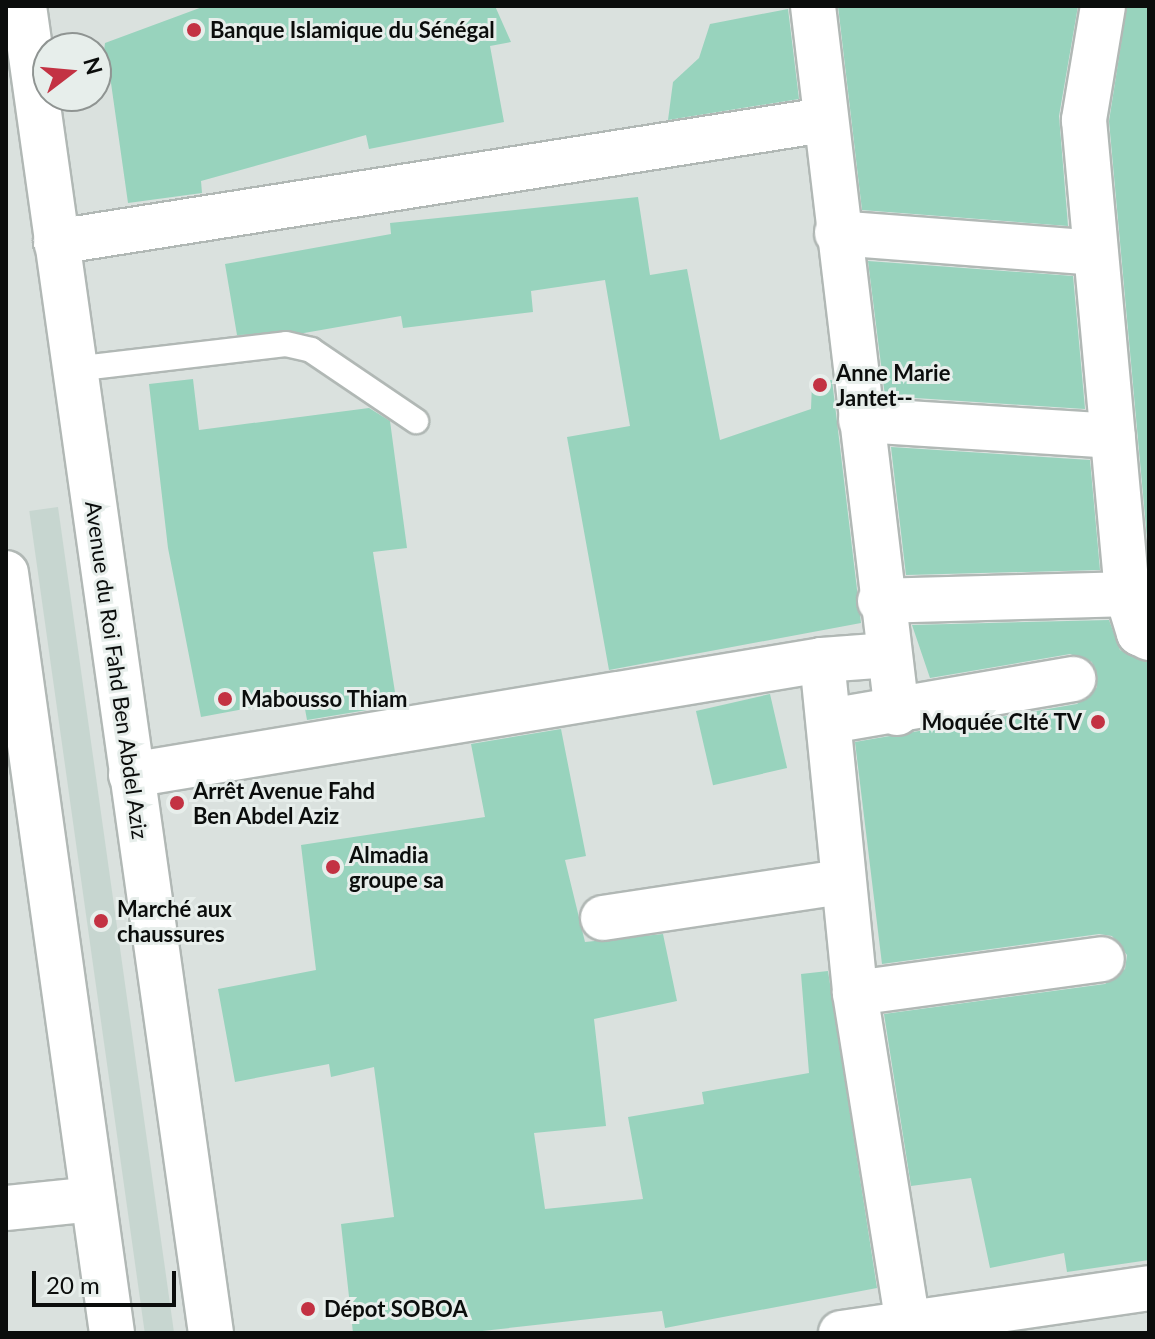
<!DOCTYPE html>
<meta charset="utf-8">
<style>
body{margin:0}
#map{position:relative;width:1155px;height:1339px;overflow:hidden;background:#dae1de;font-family:Lato,sans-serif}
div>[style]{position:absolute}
.built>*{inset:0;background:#c7d6d0;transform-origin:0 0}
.building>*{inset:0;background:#98d3bd;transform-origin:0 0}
.roads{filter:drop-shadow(2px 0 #b1b8b5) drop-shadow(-2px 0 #b1b8b5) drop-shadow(0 2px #b1b8b5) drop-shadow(0 -2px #b1b8b5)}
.lane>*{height:24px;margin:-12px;padding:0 12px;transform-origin:12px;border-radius:12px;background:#fff}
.street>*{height:44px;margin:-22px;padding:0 22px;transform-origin:22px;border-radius:22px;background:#fff}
.primary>*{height:44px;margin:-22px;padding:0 22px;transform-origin:22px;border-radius:22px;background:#fff}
.dots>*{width:22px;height:22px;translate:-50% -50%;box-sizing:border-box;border:4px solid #e7eeeb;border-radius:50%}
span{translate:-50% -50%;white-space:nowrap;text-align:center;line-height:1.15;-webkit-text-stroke:6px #e7eeeb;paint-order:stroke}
.poi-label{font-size:22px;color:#0b0d0c;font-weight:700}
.left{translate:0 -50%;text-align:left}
.right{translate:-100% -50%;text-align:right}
.street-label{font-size:22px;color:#0b0d0c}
.frame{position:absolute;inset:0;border:8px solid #0b0d0c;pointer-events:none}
.north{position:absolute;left:32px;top:32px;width:80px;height:80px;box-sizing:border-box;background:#e7eeeb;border:2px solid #8f9492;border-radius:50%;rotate:74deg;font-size:22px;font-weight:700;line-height:32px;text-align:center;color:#0b0d0c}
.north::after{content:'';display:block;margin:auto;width:28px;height:36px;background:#c33243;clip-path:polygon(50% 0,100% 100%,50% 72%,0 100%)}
.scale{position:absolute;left:32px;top:1271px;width:144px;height:36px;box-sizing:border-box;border:4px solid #0b0d0c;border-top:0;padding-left:10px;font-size:24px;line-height:28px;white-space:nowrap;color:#0b0d0c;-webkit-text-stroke:6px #e7eeeb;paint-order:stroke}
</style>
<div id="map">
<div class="built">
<i style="left:58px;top:507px;width:834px;height:29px;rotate:82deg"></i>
</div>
<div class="building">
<i style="clip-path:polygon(205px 6px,495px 6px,511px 42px,490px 46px,504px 122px,369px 149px,366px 135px,201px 181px,202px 193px,128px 203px,110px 76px,101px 75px,105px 43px)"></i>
<i style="clip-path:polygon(838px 6px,1078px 6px,1059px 116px,1068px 226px,862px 210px)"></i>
<i style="clip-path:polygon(1127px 6px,1149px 6px,1149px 560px,1109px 121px)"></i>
<i style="clip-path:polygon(788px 9px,799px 99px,668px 120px,673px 82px,699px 58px,710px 24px)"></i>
<i style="clip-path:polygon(638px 197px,650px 275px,687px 269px,720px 440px,811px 409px,812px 382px,832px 380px,861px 623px,609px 670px,567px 437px,630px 426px,605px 280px,531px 291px,533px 312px,403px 328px,401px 316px,304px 333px,237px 335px,225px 264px,391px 234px,390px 223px)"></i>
<i style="clip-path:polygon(868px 261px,1073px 276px,1085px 409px,885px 396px)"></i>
<i style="clip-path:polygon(193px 379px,199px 430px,369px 408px,390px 421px,407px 548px,373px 552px,397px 705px,307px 720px,303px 698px,201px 717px,168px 548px,149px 384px)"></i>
<i style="clip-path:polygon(891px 447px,1090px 460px,1100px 570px,906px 575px)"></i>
<i style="clip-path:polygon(1109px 620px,1120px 650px,1149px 663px,1149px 1260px,1067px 1272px,1064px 1253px,990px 1268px,971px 1178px,911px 1186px,884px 1014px,1105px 984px,1125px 969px,1127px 955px,1112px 936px,1099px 934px,882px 964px,855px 742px,1077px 704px,1097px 687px,1092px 662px,1070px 654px,930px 678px,912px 625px)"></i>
<i style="left:770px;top:694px;width:76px;height:76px;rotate:77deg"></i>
<i style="clip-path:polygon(561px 729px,586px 856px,565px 860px,585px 942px,663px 934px,677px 1001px,594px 1019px,606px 1126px,534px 1133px,545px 1209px,643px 1199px,628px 1117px,704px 1104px,702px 1092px,809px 1073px,801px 974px,828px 971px,877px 1288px,665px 1328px,662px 1311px,464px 1333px,353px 1333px,341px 1224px,394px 1217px,374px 1067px,331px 1077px,329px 1064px,235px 1082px,218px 989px,316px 970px,301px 845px,485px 817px,471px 744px)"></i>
</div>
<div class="roads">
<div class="lane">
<i style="left:74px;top:369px;width:213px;rotate:-6.7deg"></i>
<i style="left:286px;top:344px;width:26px;rotate:13deg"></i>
<i style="left:311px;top:350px;width:127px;rotate:34.1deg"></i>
</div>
<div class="street">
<i style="left:813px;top:6px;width:712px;rotate:83.22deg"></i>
<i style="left:1103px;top:6px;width:116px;rotate:99.5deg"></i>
<i style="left:1084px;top:120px;width:476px;rotate:84.8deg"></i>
<i style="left:1127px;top:594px;width:41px;rotate:72.9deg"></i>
<i style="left:1139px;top:633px;width:11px;rotate:27deg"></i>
<i style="left:837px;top:233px;width:259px;rotate:4.4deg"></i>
<i style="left:56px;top:242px;width:778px;rotate:-9.03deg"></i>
<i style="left:861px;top:420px;width:252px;rotate:3.6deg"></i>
<i style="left:880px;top:601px;width:247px;rotate:-1.6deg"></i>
<i style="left:822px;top:660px;width:335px;rotate:84.3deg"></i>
<i style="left:855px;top:993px;width:334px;rotate:80.9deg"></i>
<i style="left:830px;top:721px;width:247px;rotate:-9.8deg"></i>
<i style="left:131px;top:775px;width:701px;rotate:-9.45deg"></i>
<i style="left:822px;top:660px;width:67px;rotate:-4.3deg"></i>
<i style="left:603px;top:918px;width:242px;rotate:-8.6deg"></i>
<i style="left:855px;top:993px;width:249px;rotate:-7.8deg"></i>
<i style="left:6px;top:1208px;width:87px;rotate:-5.9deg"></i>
<i style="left:841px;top:1333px;width:311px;rotate:-8.3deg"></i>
</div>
<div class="primary">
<i style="left:24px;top:6px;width:1340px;rotate:81.98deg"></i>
<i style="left:6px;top:573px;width:767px;rotate:82.06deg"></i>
</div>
</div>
<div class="dots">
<i style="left:194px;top:30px;background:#c33243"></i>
<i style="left:820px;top:385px;background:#c33243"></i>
<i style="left:225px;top:699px;background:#c33243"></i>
<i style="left:1098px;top:722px;background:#c33243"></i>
<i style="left:177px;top:803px;background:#c33243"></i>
<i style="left:333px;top:867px;background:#c33243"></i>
<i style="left:101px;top:921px;background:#c33243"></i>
<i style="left:308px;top:1309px;background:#c33243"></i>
</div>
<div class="poi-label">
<span class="left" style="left:210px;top:30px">Banque Islamique du Sénégal</span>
<span class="left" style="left:836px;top:385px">Anne Marie<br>Jantet--</span>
<span class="left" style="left:241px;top:699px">Mabousso Thiam</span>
<span class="right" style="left:1082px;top:722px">Moquée CIté TV</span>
<span class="left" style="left:193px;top:803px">Arrêt Avenue Fahd<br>Ben Abdel Aziz</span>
<span class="left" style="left:349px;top:867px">Almadia<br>groupe sa</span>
<span class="left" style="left:117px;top:921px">Marché aux<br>chaussures</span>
<span class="left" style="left:324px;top:1309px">Dépot SOBOA</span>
</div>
<div class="street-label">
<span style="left:117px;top:670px;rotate:82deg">Avenue du Roi Fahd Ben Abdel Aziz</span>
</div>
<div class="frame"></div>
<div class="north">N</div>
<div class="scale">20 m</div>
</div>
